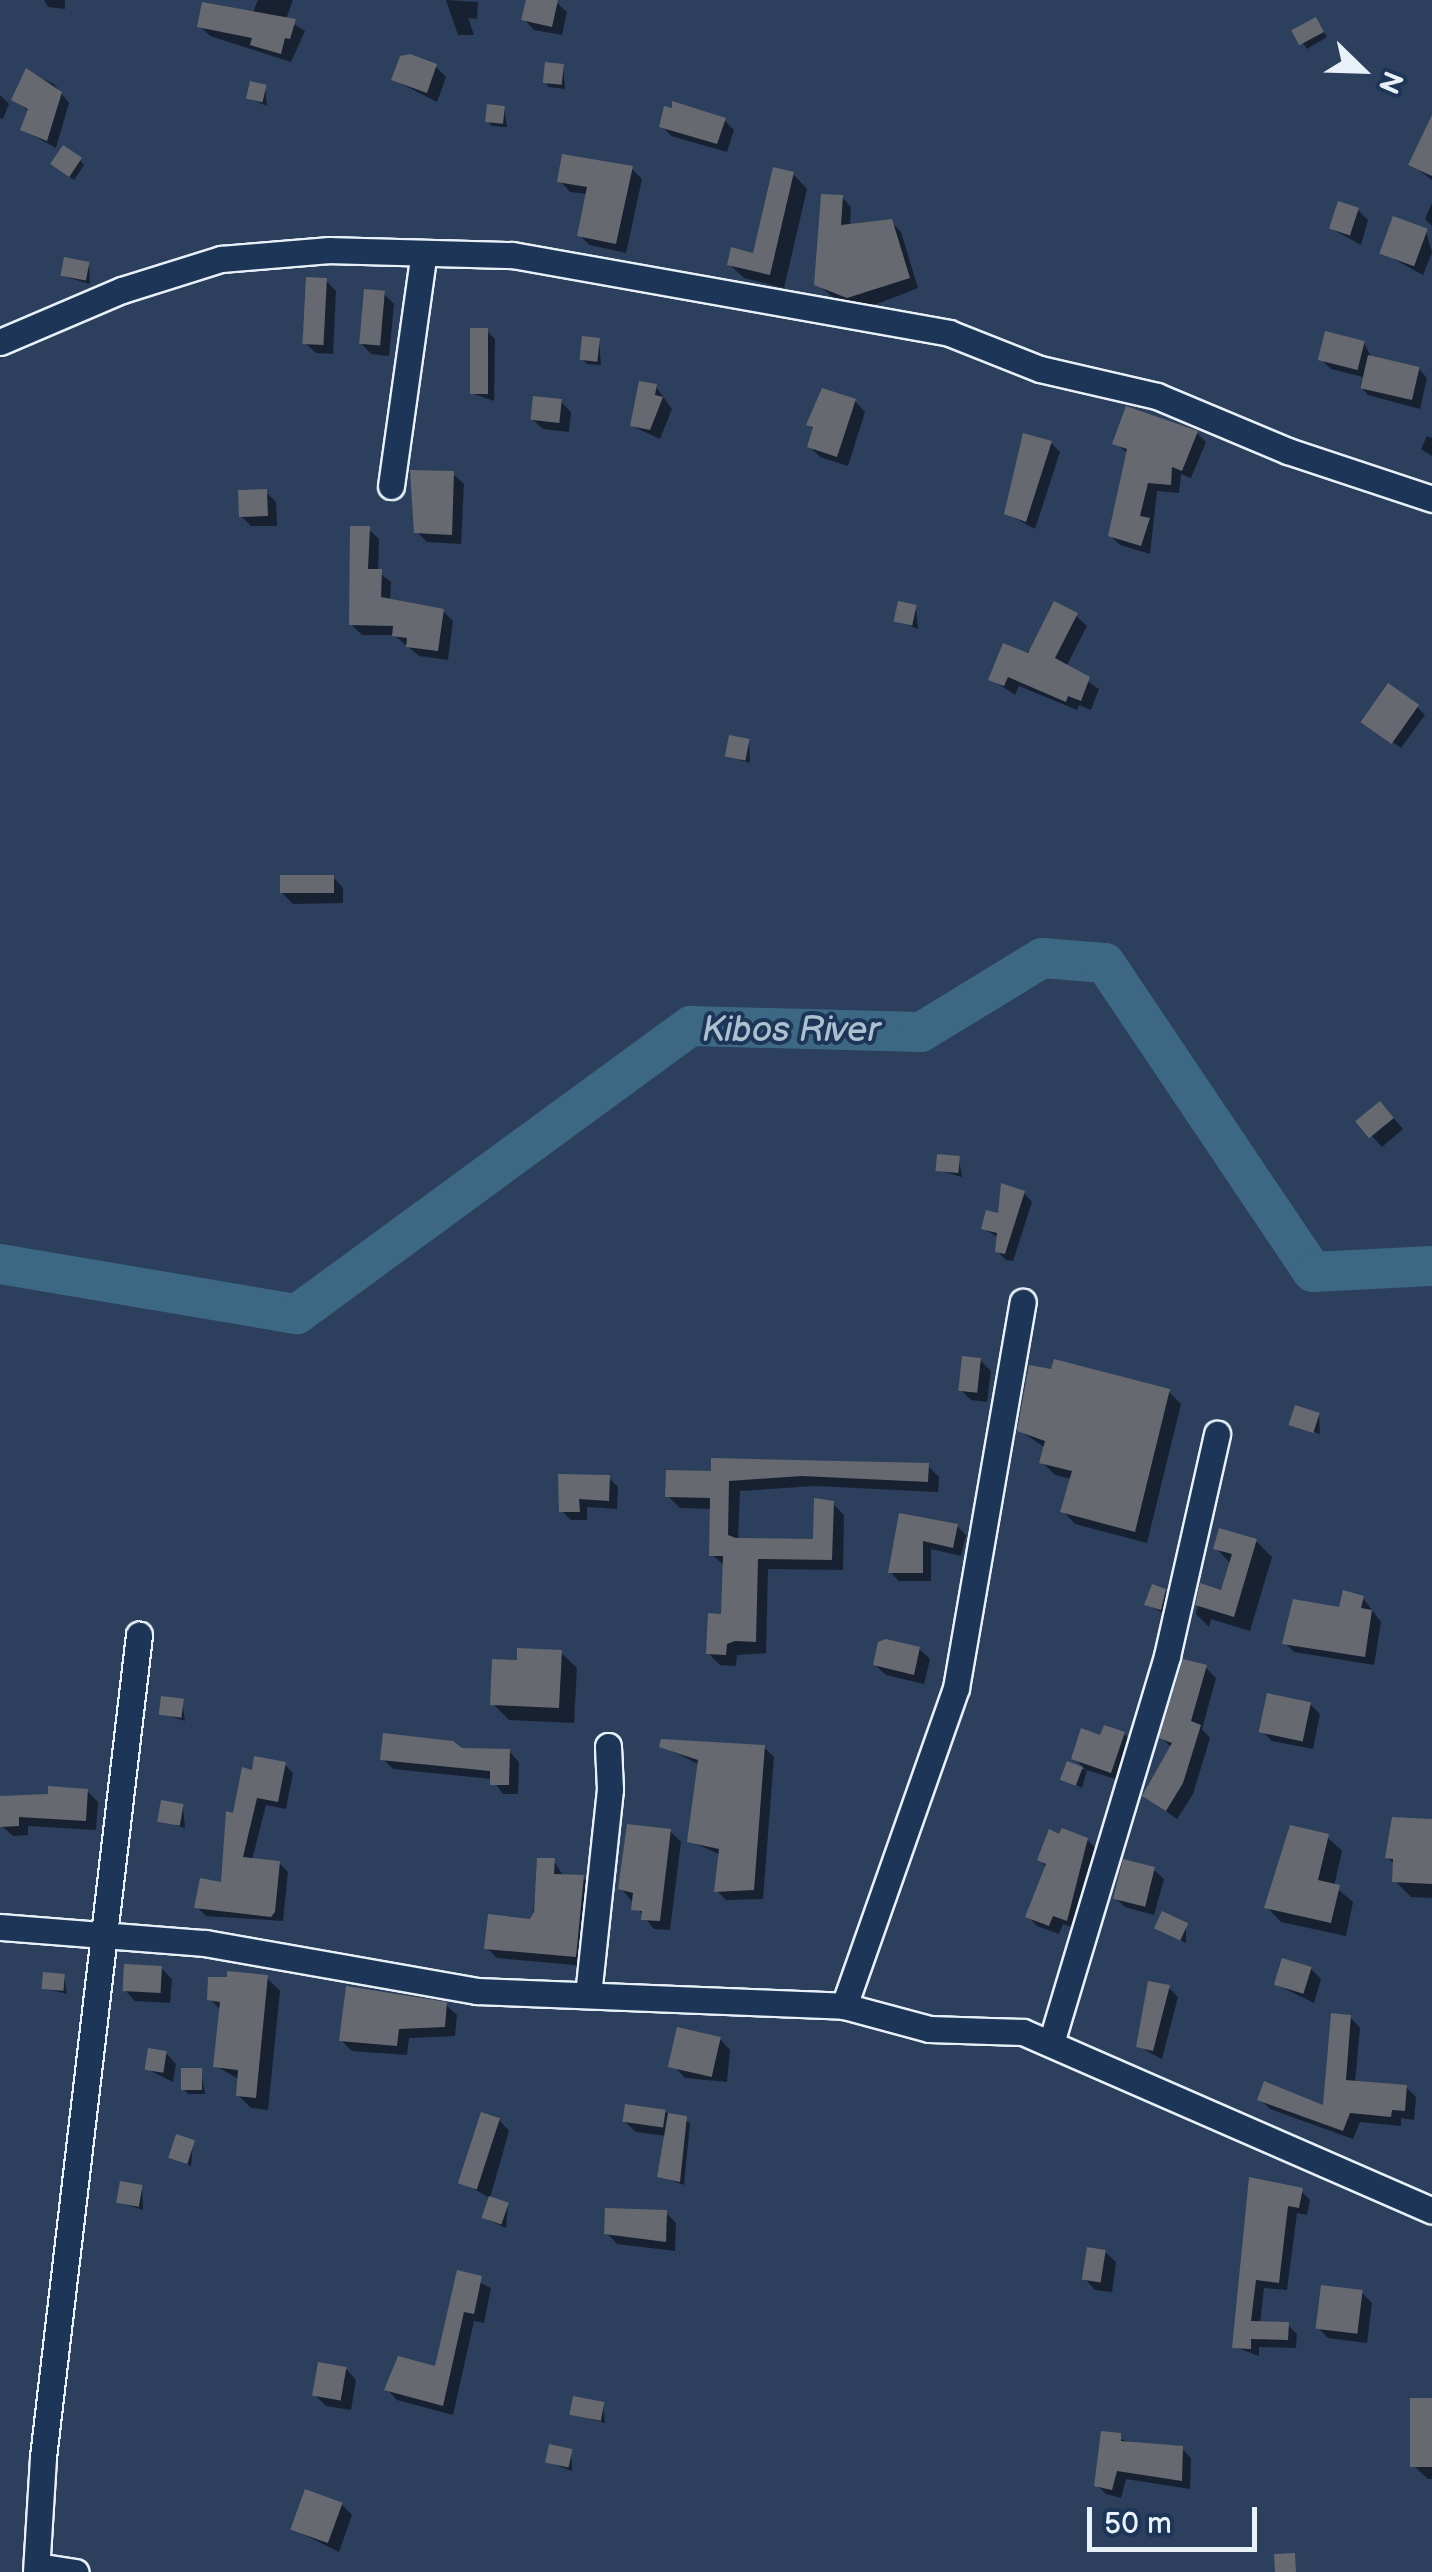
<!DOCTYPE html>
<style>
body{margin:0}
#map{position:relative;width:1432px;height:2572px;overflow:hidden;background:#2c3f5c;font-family:"Balsamiq Sans",sans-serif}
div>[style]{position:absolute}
.shadow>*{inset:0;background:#0007}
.river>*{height:40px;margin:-20px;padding:0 20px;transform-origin:20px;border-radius:20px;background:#3d6883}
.building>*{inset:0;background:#666970;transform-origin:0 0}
.roads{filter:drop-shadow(2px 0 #e8f1f8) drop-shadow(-2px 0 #e8f1f8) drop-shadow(0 2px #e8f1f8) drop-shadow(0 -2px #e8f1f8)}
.minor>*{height:25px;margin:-12.5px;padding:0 12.5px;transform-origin:12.5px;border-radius:12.5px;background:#1d3557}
span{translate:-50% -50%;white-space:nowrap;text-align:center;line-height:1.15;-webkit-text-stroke:8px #1d3557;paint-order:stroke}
.water-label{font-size:35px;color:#acc1cf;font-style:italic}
.north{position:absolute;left:1312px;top:20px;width:100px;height:100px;-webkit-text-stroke:8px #1d3557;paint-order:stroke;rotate:113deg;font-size:28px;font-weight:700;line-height:40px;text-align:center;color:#e8f1f8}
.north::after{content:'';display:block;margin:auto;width:35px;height:45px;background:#e8f1f8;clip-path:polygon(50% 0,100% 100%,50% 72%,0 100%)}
.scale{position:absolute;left:1087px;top:2507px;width:170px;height:45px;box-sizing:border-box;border:5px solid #e8f1f8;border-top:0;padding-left:12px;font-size:30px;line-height:35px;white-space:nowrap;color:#e8f1f8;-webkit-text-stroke:8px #1d3557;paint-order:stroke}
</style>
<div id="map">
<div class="shadow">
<i style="clip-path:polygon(44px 0,65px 0,65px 9px,48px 7px)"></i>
<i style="clip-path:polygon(258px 0,293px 0,286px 19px,305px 31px,291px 62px,210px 36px,200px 26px,252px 15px)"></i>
<i style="clip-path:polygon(446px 0,478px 2px,477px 19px,468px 18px,474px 35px,458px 35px)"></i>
<i style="clip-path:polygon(528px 0,556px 2px,567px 12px,562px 35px,534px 30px,524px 19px)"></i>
<i style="clip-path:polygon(1320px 25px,1327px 37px,1307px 49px,1295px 32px)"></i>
<i style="clip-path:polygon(436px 67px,446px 77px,437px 102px,394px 80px)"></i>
<i style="clip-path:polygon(563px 67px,565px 89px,549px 87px,545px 82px)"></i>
<i style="clip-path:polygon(27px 72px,54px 84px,69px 103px,56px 148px,23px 130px,30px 112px,14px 100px)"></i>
<i style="clip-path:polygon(265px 87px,267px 106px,248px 98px)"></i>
<i style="clip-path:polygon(0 95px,9px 104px,3px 119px,0 118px)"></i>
<i style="clip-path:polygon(504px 108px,507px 127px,492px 126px,488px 121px)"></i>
<i style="clip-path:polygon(724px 120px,734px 130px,727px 152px,671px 136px,662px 126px)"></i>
<i style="clip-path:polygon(1432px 137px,1432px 180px,1411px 164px)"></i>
<i style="clip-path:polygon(80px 160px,84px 165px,74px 180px,57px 168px)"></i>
<i style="clip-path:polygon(632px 169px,642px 179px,626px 253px,590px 245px,579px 235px,588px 194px,570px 192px,560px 181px)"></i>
<i style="clip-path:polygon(793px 174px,807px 189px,784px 288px,744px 278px,729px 264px,755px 256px)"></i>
<i style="clip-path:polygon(842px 197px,851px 207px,850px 226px,891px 222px,901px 232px,918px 288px,877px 304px,841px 304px,817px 284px)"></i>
<i style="clip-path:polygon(1432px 203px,1432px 226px,1425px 219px)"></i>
<i style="clip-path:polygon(1358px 210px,1368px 220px,1361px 245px,1332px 229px)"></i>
<i style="clip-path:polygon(1426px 231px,1432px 253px,1423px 275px,1381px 252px)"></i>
<i style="clip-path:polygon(89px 264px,90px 284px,63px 276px)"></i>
<i style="clip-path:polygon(326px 281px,336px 291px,333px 354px,316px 353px,305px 343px)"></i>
<i style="clip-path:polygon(384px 294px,394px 304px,389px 356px,371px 354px,361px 343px)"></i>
<i style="clip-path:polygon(487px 331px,495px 339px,494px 401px,471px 393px)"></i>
<i style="clip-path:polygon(599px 340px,601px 365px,587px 364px,582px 359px)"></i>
<i style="clip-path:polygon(1364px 343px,1372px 358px,1419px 369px,1427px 378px,1420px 409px,1368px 395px,1360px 386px,1363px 377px,1331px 369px,1321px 359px)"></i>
<i style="clip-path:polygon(656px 387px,672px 409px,660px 439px,632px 426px)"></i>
<i style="clip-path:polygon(855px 401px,865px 412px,848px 466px,820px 457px,810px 447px,815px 405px)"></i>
<i style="clip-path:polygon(561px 402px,571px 412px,569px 432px,543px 429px,532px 419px)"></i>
<i style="clip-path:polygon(1197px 433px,1206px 442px,1191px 478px,1181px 474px,1179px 493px,1157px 491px,1150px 554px,1120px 545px,1111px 536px,1129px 454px,1115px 443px)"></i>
<i style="clip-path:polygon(1427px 436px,1432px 438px,1432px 456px,1421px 449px)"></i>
<i style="clip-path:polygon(1051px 443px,1060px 452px,1035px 529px,1006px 513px)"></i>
<i style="clip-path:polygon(453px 474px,464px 484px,461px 544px,427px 542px,417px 532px)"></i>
<i style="clip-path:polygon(266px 492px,276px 502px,277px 526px,251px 526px,241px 516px)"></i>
<i style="clip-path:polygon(368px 529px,379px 539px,378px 572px,391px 582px,390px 601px,443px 611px,453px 621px,448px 660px,419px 656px,394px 635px,362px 635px,351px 624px)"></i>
<i style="clip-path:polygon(916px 608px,918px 629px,896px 620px)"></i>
<i style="clip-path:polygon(1076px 616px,1087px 626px,1066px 667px,1099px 689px,1091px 710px,1079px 705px,1077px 710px,1019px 686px,1015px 695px,991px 679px)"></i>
<i style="clip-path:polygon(1417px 707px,1425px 715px,1401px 748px,1362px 721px)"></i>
<i style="clip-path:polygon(749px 741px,750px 763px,728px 756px)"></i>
<i style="clip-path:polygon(333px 877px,343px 888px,343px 903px,293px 904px,282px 893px)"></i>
<i style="clip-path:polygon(1390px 1114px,1403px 1129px,1382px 1147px,1359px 1122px)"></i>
<i style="clip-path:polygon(959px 1159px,962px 1177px,937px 1170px)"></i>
<i style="clip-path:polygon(1024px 1193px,1032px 1202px,1013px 1261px,1006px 1260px,998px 1252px,999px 1238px,984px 1229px)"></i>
<i style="clip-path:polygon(980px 1360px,991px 1371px,987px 1402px,971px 1400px,961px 1390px)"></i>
<i style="clip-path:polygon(1169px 1392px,1181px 1404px,1147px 1543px,1075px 1524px,1063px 1511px,1072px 1479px,1055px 1475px,1042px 1462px,1046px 1448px,1020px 1431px)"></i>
<i style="clip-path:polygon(1319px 1415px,1320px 1434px,1292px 1424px)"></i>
<i style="clip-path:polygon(928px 1466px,939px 1477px,938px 1492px,815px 1486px,740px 1491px,738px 1540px,816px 1542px,833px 1504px,844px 1515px,843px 1570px,768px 1569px,766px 1653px,737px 1655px,736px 1666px,720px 1665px,708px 1653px,724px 1616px,725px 1566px,711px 1554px,712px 1509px,680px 1508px,668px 1496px,669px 1472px)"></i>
<i style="clip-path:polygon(560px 1476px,609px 1478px,618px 1487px,617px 1509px,587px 1507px,587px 1520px,571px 1520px,562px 1511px)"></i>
<i style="clip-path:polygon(901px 1516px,957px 1526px,966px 1535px,961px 1556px,931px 1549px,931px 1581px,899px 1581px,890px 1572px)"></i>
<i style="clip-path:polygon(1256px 1541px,1272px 1557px,1250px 1631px,1211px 1619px,1209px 1627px,1196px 1614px,1202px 1587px,1223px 1593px,1231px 1564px,1216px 1548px)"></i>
<i style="clip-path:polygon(1164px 1591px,1175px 1601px,1171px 1618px,1147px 1604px)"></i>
<i style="clip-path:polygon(1363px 1598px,1381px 1622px,1374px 1665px,1294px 1652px,1285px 1643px)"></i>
<i style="clip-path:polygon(919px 1649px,930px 1659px,924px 1684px,886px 1675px,875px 1665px)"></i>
<i style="clip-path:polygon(560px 1652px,577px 1668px,574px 1723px,509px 1720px,493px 1704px,519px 1663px)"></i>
<i style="clip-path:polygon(1206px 1668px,1216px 1678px,1202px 1729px,1210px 1738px,1193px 1794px,1177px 1819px,1145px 1796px,1172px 1748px,1162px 1738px)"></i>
<i style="clip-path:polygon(182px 1701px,185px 1721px,162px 1714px)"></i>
<i style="clip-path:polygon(1310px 1704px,1320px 1714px,1313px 1749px,1272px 1741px,1262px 1731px)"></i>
<i style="clip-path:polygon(1124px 1734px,1134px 1744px,1121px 1781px,1087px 1770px,1082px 1788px,1064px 1779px,1068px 1765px,1086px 1770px,1074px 1758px,1102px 1738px)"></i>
<i style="clip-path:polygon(662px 1746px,764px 1747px,774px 1757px,763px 1899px,726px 1900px,717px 1891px,721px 1855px,690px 1841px,700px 1765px)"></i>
<i style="clip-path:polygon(509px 1751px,519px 1762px,518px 1794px,503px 1794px,492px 1779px,393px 1769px,383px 1759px)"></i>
<i style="clip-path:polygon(284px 1764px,293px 1773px,286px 1809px,266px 1805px,252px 1860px,279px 1863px,288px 1872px,283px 1921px,206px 1916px,197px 1907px,223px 1885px,228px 1814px,235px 1816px,253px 1772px)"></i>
<i style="clip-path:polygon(87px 1791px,98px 1802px,96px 1830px,28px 1826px,28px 1835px,13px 1836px,2px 1826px,50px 1796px)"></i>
<i style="clip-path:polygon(183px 1806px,185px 1828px,161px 1821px)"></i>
<i style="clip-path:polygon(1432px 1821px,1432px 1898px,1411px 1897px,1395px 1881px,1395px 1865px,1387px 1857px)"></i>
<i style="clip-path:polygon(670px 1831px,681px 1842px,670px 1930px,654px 1929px,621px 1888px)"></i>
<i style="clip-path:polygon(1327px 1837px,1342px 1851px,1334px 1886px,1353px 1902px,1346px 1936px,1281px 1922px,1267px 1907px,1275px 1873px)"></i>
<i style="clip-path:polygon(1087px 1840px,1097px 1849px,1076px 1929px,1063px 1924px,1059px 1934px,1037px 1926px,1028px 1916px,1047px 1868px,1040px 1860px)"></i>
<i style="clip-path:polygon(539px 1860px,554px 1861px,564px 1877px,583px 1878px,594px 1888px,585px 1966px,497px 1958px,487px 1948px,532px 1922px)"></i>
<i style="clip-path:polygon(1153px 1869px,1164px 1879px,1154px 1915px,1125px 1907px,1114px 1897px)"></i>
<i style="clip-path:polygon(1186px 1925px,1186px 1943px,1157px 1928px)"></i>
<i style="clip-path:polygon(161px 1968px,172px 1979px,170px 2003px,135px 2001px,125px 1990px)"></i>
<i style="clip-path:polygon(1311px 1969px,1321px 1979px,1314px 2003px,1277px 1985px)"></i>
<i style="clip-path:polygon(64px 1976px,67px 1994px,44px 1988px)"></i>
<i style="clip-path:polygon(267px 1978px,280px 1991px,268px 2110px,251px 2108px,238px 2095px,240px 2080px,216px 2066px,222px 2011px,210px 1999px)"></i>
<i style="clip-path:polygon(1169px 1988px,1178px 1997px,1162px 2059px,1138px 2046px)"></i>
<i style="clip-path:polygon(446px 2005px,457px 2015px,455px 2036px,409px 2038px,407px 2055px,352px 2051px,342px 2041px)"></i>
<i style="clip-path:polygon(1350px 2017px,1360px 2028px,1355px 2083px,1406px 2087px,1416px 2097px,1414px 2120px,1401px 2118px,1401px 2126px,1360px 2122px,1353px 2139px,1270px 2109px,1260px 2099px,1325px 2108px)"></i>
<i style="clip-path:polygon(720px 2039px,730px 2050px,727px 2082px,685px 2078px,675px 2067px)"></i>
<i style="clip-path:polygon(166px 2053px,176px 2064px,173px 2082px,147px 2069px)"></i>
<i style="clip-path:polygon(201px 2070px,205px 2094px,188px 2094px,184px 2089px)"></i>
<i style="clip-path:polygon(665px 2112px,690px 2123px,684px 2185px,660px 2176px,667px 2136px,636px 2132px,625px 2122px)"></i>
<i style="clip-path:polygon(499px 2120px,509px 2131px,490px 2198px,463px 2183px)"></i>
<i style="clip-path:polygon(193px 2142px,191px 2166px,173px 2157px)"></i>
<i style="clip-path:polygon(1251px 2180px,1301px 2191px,1310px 2200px,1307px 2215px,1297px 2213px,1287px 2290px,1264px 2288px,1260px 2324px,1288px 2325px,1297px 2334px,1296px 2348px,1259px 2347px,1259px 2356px,1235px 2347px)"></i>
<i style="clip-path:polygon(142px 2188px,143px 2210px,118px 2202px)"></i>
<i style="clip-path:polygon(508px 2205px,506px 2228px,484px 2218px)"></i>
<i style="clip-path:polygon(666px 2213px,676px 2223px,675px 2251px,617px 2244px,607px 2233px)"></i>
<i style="clip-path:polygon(1105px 2252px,1116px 2262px,1112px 2292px,1095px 2290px,1085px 2279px)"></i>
<i style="clip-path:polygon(459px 2273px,491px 2288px,484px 2323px,474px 2321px,453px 2415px,397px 2400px,387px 2389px,437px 2369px)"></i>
<i style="clip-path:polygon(1361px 2292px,1372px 2303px,1367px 2343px,1328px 2338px,1318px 2328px)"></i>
<i style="clip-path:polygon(346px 2369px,356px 2380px,351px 2410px,326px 2406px,315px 2395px)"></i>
<i style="clip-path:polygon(1432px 2398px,1432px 2479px,1428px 2479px,1415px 2467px,1412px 2401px)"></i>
<i style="clip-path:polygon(603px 2404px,605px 2423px,572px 2414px)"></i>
<i style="clip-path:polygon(1103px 2434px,1150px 2448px,1182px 2449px,1191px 2458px,1190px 2489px,1126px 2479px,1121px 2498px,1106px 2494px,1097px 2485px)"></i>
<i style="clip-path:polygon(571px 2452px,572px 2471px,548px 2462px)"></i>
<i style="clip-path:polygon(342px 2505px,352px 2515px,339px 2552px,293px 2529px)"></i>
</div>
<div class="river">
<i style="left:0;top:1264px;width:301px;rotate:9.6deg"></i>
<i style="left:297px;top:1314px;width:488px;rotate:-36.2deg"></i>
<i style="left:691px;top:1026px;width:230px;rotate:1.5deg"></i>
<i style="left:921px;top:1032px;width:142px;rotate:-31.4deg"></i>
<i style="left:1042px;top:958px;width:63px;rotate:4.5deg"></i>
<i style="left:1105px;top:963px;width:372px;rotate:56.1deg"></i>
<i style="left:1313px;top:1272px;width:119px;rotate:-2.9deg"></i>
</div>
<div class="building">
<i style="clip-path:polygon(526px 0,558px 0,552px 27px,521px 20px)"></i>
<i style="clip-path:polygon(202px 2px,296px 19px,290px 39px,285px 38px,281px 54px,250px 45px,252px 38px,197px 27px)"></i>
<i style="left:1316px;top:17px;width:17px;height:28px;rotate:62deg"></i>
<i style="clip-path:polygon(410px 54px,437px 64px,427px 93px,391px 80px,400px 56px)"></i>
<i style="left:545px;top:62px;width:19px;height:21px;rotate:6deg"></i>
<i style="clip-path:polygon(26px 68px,62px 92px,47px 141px,20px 130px,28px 109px,11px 100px)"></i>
<i style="left:250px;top:81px;width:17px;height:18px;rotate:13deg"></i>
<i style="clip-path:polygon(672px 101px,726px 118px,717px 144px,659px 127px,664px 106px,672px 108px)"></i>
<i style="left:487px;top:104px;width:18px;height:18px;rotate:6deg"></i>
<i style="clip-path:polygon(1432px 115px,1432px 176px,1408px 165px)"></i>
<i style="left:63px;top:145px;width:23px;height:23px;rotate:34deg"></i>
<i style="clip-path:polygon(562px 154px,633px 166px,616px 244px,577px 236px,587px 187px,557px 182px)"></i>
<i style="clip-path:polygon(773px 167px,794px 172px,770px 275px,727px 265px,731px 247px,753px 253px)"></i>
<i style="clip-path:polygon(821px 194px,843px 195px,841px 225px,892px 219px,910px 278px,847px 298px,814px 285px)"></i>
<i style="left:1338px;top:201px;width:22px;height:29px;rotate:18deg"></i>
<i style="left:1393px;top:216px;width:37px;height:40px;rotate:20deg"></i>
<i style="left:64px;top:257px;width:26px;height:19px;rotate:11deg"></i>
<i style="left:306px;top:277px;width:21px;height:67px;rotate:3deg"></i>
<i style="left:364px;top:289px;width:21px;height:55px;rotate:5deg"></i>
<i style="left:470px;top:328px;width:18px;height:66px"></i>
<i style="left:1325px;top:331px;width:41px;height:30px;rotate:14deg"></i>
<i style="left:582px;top:336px;width:18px;height:24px;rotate:6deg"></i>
<i style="left:1368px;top:355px;width:53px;height:34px;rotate:13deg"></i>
<i style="clip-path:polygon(639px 381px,657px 384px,655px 395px,663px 397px,650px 430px,630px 426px)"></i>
<i style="clip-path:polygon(822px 388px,856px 399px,837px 457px,807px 447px,813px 427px,806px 425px)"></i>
<i style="left:533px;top:396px;width:29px;height:24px;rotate:6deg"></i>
<i style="clip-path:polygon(1126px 406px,1198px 431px,1182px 471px,1172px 467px,1171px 485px,1148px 483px,1140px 516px,1150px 518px,1141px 546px,1108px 536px,1127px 449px,1112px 444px)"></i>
<i style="clip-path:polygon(1023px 433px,1052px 441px,1026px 522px,1004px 514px)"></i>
<i style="clip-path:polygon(410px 470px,454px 471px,452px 535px,414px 533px)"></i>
<i style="left:267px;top:489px;width:27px;height:29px;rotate:88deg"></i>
<i style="clip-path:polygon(350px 526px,370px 526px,368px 569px,382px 569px,381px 597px,444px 609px,438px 651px,406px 647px,407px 638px,392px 636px,393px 626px,349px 625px)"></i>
<i style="left:898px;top:601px;width:19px;height:21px;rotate:12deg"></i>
<i style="clip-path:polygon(1054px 601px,1078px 613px,1055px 658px,1090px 677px,1081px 701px,1068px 696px,1066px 702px,1008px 677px,1004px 686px,988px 680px,1003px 643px,1028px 653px)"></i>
<i style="left:1388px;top:683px;width:38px;height:48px;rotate:35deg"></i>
<i style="left:729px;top:735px;width:21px;height:22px;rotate:11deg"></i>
<i style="left:334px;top:875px;width:18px;height:54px;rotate:90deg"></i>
<i style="left:1380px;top:1101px;width:22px;height:32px;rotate:51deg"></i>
<i style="left:937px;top:1154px;width:23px;height:17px;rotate:5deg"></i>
<i style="clip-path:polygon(1001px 1183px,1025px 1191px,1005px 1254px,995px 1252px,997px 1233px,981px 1229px,986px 1210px,998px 1213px)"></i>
<i style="left:962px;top:1356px;width:19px;height:35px;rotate:6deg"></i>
<i style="clip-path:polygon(1054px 1359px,1170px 1389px,1135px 1532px,1060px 1512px,1072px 1471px,1039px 1463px,1045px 1441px,1017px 1431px,1029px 1365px,1051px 1369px)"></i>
<i style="left:1295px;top:1405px;width:26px;height:21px;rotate:18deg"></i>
<i style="clip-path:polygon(711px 1458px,929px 1463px,928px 1482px,802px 1476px,729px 1481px,728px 1535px,736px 1538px,813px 1539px,814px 1498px,834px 1501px,832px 1560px,758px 1559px,756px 1642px,735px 1641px,727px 1644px,726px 1655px,706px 1654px,708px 1613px,721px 1614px,723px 1556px,709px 1556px,710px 1498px,665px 1497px,666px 1470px,711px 1471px)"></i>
<i style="clip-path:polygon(558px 1474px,610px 1475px,609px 1501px,579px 1499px,580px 1512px,559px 1512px)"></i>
<i style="clip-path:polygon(899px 1513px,958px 1524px,953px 1548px,923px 1541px,923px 1573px,888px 1573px)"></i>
<i style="clip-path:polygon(1219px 1528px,1257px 1539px,1234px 1617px,1195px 1605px,1193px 1615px,1200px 1583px,1221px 1590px,1232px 1554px,1213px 1549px)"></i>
<i style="clip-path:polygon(1152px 1584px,1166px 1589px,1161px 1610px,1144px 1605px)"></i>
<i style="clip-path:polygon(1343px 1590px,1364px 1596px,1361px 1608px,1372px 1610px,1365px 1657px,1282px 1644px,1293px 1599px,1339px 1607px)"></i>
<i style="clip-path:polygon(886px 1639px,920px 1647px,914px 1675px,873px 1665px,878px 1642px)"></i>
<i style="clip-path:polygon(517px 1648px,562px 1650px,559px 1708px,490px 1705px,492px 1659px,517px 1660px)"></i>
<i style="clip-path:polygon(1183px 1659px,1207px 1665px,1191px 1721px,1201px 1725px,1183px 1783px,1166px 1811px,1142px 1796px,1172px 1743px,1159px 1738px)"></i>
<i style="left:1267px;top:1693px;width:45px;height:40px;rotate:12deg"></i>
<i style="left:161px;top:1696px;width:23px;height:19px;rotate:7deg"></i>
<i style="clip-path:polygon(1104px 1725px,1125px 1732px,1111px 1773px,1071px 1759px,1081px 1728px,1100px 1735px)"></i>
<i style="clip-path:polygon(383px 1733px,453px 1741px,462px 1748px,510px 1749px,509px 1785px,490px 1785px,490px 1771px,380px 1760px)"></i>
<i style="clip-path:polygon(661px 1739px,765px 1745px,754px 1890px,714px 1892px,719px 1849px,687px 1842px,698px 1760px,659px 1747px)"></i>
<i style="clip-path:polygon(254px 1756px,286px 1762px,278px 1802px,257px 1798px,243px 1857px,280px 1861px,275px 1912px,271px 1917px,194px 1908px,200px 1878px,221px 1882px,226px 1811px,233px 1813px,242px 1767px,252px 1770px)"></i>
<i style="left:1067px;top:1761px;width:17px;height:20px;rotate:21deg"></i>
<i style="clip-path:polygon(48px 1786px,88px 1789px,86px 1821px,19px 1817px,19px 1826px,0 1827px,0 1796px,48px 1794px)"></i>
<i style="left:161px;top:1800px;width:23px;height:22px;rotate:10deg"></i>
<i style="clip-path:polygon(1392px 1817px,1432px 1819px,1432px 1884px,1392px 1882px,1393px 1859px,1385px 1858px)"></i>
<i style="clip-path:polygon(627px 1824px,671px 1829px,660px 1921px,641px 1920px,642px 1911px,631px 1910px,633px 1893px,618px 1889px)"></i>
<i style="clip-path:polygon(1290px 1825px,1329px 1834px,1318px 1880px,1340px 1885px,1331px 1923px,1264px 1908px)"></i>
<i style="clip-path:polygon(1062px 1828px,1088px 1838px,1067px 1921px,1053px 1916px,1049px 1926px,1025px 1917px,1046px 1864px,1037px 1860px,1049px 1829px,1059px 1834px)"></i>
<i style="clip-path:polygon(537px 1858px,555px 1858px,554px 1874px,584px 1875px,576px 1957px,484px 1949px,488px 1914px,530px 1919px,534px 1912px)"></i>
<i style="left:1123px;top:1859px;width:33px;height:41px;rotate:14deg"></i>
<i style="left:1162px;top:1911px;width:29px;height:19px;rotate:25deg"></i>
<i style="left:1282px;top:1958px;width:31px;height:28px;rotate:17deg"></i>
<i style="left:124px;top:1964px;width:38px;height:27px;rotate:3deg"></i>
<i style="clip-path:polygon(227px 1971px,268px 1975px,256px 2098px,236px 2096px,238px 2070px,213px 2067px,220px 2002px,207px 2000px,208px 1977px,227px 1977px)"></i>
<i style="left:43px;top:1972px;width:22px;height:17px;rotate:5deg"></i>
<i style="clip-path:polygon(1148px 1981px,1170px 1985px,1153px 2051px,1136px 2047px)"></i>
<i style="clip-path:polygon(346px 1986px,447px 2002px,445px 2027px,399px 2029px,397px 2046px,339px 2041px)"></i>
<i style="clip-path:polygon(1331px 2013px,1351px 2015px,1346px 2080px,1407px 2085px,1405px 2111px,1392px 2110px,1391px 2117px,1350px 2113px,1343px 2131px,1257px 2100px,1264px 2081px,1323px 2105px)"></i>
<i style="left:677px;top:2027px;width:45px;height:41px;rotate:13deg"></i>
<i style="left:148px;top:2048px;width:19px;height:22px;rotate:9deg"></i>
<i style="left:181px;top:2068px;width:21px;height:22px"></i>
<i style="left:625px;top:2104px;width:41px;height:18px;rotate:8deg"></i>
<i style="left:481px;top:2112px;width:20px;height:75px;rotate:18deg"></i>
<i style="clip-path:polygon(668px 2113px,687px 2116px,680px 2182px,657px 2177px)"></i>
<i style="left:176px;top:2134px;width:20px;height:25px;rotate:18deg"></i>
<i style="clip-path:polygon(1249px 2177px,1303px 2188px,1299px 2208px,1288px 2206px,1279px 2283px,1256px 2280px,1251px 2321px,1289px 2322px,1288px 2340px,1251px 2339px,1251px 2349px,1232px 2348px)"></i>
<i style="left:120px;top:2181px;width:23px;height:22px;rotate:10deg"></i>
<i style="left:489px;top:2196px;width:21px;height:23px;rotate:19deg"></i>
<i style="clip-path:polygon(605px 2208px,667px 2210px,666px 2242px,604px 2234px)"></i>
<i style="left:1087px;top:2247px;width:19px;height:33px;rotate:9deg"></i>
<i style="clip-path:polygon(457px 2270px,482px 2276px,474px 2314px,464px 2312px,443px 2406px,384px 2390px,398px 2356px,435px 2366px)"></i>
<i style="left:1321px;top:2285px;width:42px;height:44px;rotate:7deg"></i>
<i style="left:318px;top:2362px;width:29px;height:34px;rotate:10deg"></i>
<i style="left:573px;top:2396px;width:32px;height:19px;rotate:11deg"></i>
<i style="left:1432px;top:2398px;width:69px;height:22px;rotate:90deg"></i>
<i style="clip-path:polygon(1101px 2431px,1121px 2433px,1121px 2441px,1183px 2446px,1182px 2481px,1117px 2471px,1112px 2490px,1094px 2486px)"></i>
<i style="left:549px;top:2444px;width:24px;height:19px;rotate:12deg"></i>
<i style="left:305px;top:2489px;width:40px;height:43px;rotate:20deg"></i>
<i style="left:1295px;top:2553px;width:19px;height:21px;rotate:87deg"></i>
</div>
<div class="roads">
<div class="minor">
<i style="left:0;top:342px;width:133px;rotate:-23.1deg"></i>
<i style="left:122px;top:290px;width:104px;rotate:-17.4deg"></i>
<i style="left:221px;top:259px;width:109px;rotate:-4.7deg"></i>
<i style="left:330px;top:250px;width:182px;rotate:1.6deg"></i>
<i style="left:512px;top:255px;width:444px;rotate:10.1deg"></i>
<i style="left:949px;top:333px;width:98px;rotate:21.6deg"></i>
<i style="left:1040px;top:369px;width:120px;rotate:13deg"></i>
<i style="left:1157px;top:396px;width:142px;rotate:22.8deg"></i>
<i style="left:1288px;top:451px;width:152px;rotate:18.4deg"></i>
<i style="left:391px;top:486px;width:231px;rotate:-82deg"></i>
<i style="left:0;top:1927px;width:206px;rotate:4.5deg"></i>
<i style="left:205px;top:1943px;width:276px;rotate:10deg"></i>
<i style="left:477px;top:1991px;width:367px;rotate:2.3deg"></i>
<i style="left:844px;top:2006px;width:88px;rotate:15.1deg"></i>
<i style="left:929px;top:2029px;width:94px;rotate:1.8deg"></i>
<i style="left:1023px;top:2032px;width:446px;rotate:23.6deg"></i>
<i style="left:588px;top:1995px;width:207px;rotate:-83.9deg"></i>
<i style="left:610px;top:1789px;width:43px;rotate:-92.7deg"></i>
<i style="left:844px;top:2006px;width:337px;rotate:-70.6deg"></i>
<i style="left:956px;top:1688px;width:392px;rotate:-80.2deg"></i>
<i style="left:1051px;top:2043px;width:404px;rotate:-73.3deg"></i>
<i style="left:1167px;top:1656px;width:228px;rotate:-77.3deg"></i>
<i style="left:37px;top:2566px;width:39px;rotate:9deg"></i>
<i style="left:36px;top:2572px;width:115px;rotate:-86.5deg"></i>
<i style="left:43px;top:2457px;width:828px;rotate:-83.34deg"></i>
</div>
</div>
<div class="water-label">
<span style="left:791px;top:1031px">Kibos River</span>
</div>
<div class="north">N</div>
<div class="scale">50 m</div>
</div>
